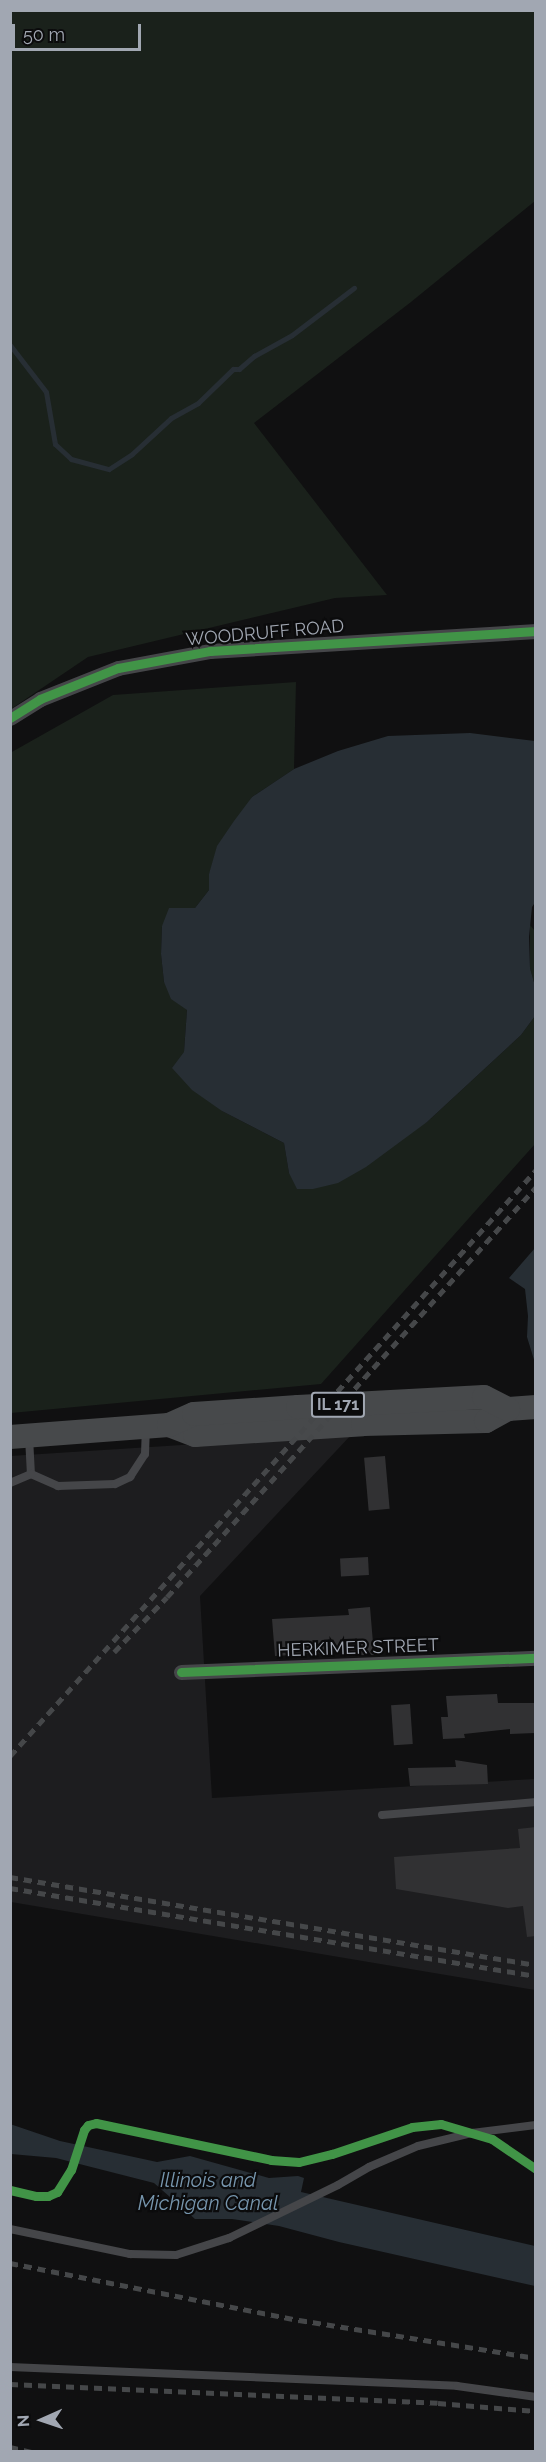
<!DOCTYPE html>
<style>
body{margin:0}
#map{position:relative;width:546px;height:2462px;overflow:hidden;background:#101011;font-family:Raleway,sans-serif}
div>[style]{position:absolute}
.built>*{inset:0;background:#1d1d1f}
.green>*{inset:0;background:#1a211b}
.water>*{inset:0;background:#272e34}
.stream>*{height:5px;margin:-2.5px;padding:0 2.5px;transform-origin:2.5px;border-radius:2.5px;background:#272e34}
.building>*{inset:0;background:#313133;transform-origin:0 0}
.service>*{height:8px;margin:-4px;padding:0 4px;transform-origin:4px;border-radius:4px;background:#454649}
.minor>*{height:15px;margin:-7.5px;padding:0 7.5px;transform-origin:7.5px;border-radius:7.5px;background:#454649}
.primary>*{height:24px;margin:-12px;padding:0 12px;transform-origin:12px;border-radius:12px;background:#47494b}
.rail>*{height:4.5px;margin-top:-2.25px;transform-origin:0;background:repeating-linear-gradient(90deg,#454749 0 8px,transparent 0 14px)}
.cycleway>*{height:9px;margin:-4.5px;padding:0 4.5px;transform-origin:4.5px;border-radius:4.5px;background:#419447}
span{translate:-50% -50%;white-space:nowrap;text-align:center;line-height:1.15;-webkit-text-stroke:4.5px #0b0b0c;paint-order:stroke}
.shield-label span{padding:2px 4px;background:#0b0b0c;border:2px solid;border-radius:4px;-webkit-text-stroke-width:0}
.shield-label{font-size:16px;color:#a1a7b2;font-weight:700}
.street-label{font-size:18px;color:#a1a7b2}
.water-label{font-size:20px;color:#7796ae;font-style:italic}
.frame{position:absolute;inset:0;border:12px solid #a1a7b2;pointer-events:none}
.north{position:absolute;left:12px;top:2390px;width:60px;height:60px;-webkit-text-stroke:4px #0b0b0c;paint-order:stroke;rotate:267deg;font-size:16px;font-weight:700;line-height:24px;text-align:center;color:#a1a7b2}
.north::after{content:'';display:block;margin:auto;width:21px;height:27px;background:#a1a7b2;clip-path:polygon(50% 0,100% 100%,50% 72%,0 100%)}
.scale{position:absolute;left:12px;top:24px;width:129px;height:27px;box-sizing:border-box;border:3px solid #a1a7b2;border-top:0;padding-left:8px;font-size:18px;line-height:21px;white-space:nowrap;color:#a1a7b2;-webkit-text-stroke:4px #0b0b0c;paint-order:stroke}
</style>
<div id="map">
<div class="built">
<i style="clip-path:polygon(352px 1434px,200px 1596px,212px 1798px,535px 1779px,535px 1990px,11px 1902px,10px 1456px)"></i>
</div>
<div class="green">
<i style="clip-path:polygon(11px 11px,535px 11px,535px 201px,411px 302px,254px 423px,387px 595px,335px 598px,88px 657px,11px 709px)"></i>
<i style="clip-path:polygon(296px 682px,294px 769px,252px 797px,209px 874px,209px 890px,195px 908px,184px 910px,162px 926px,161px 954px,164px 982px,187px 1010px,184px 1052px,222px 1111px,284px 1143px,289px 1173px,427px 1122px,521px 1035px,535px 1016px,535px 1144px,321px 1384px,11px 1413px,10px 753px,113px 695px)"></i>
<i style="clip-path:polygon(530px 925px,535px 931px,535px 986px,530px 968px)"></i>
</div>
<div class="water">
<i style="clip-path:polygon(470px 733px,535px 741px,536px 901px,532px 907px,529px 937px,530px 968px,535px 986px,535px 1016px,521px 1035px,427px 1122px,366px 1167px,338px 1183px,313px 1189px,297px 1189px,289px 1173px,284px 1143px,222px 1111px,192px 1090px,172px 1068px,184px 1052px,187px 1010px,171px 999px,164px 982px,161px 954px,162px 926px,169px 908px,195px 908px,209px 890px,209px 874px,217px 846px,234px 821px,252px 797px,294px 769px,338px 751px,388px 736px)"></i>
<i style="clip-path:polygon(535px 1248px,535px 1363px,527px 1337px,528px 1316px,525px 1289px,509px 1278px)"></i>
<i style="clip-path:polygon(10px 2124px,60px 2141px,157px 2162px,190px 2156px,269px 2178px,298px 2176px,304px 2178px,301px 2192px,535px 2246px,535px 2286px,339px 2242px,279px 2226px,232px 2219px,195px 2219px,154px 2183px,56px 2158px,11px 2154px)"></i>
</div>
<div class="stream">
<i style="left:10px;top:345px;width:59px;rotate:52.5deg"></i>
<i style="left:46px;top:392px;width:53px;rotate:80.2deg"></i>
<i style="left:55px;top:444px;width:22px;rotate:43deg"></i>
<i style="left:71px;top:459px;width:39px;rotate:15deg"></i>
<i style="left:109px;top:469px;width:27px;rotate:-33deg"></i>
<i style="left:132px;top:454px;width:53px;rotate:-42.7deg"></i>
<i style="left:171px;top:418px;width:31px;rotate:-29deg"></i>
<i style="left:198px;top:403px;width:49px;rotate:-44.2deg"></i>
<i style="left:233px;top:369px;width:6px"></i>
<i style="left:239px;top:369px;width:20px;rotate:-41deg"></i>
<i style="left:254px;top:356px;width:43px;rotate:-28.9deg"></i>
<i style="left:292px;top:335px;width:78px;rotate:-37.2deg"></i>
</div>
<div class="building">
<i style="left:385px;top:1456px;width:53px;height:21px;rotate:85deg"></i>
<i style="left:368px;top:1557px;width:18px;height:28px;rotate:87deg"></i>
<i style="clip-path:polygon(370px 1607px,374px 1655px,361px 1655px,360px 1651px,275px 1656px,272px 1619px,349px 1615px,348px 1609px)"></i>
<i style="clip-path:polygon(497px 1694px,498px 1703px,534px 1703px,535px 1733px,510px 1734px,510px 1729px,464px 1734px,465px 1738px,443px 1739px,441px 1717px,448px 1717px,446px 1696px)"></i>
<i style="left:410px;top:1704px;width:40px;height:19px;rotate:86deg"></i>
<i style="clip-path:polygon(455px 1760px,487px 1765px,488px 1784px,410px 1786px,408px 1768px,456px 1767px)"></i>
<i style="clip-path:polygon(536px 1827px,536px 1936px,527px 1937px,523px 1906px,508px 1908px,396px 1889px,394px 1857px,520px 1848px,518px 1829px)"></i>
</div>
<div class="service">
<i style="left:29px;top:1437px;width:37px;rotate:87deg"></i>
<i style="left:31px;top:1474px;width:30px;rotate:24deg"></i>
<i style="left:58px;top:1486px;width:57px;rotate:-2deg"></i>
<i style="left:115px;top:1484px;width:17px;rotate:-25deg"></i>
<i style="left:130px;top:1477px;width:27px;rotate:-57deg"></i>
<i style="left:145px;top:1454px;width:25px;rotate:-88deg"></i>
<i style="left:10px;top:1483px;width:23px;rotate:-23deg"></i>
<i style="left:382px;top:1815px;width:155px;rotate:-4.8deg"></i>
<i style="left:10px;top:2229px;width:123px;rotate:11.8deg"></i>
<i style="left:130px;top:2254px;width:46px;rotate:1.2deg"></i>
<i style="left:176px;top:2255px;width:56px;rotate:-17.8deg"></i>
<i style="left:229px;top:2238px;width:121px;rotate:-25.9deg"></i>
<i style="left:338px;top:2185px;width:36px;rotate:-30deg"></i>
<i style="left:369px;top:2167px;width:53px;rotate:-23.2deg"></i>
<i style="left:418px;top:2146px;width:56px;rotate:-13.5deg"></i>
<i style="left:472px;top:2133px;width:64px;rotate:-7.1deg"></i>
<i style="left:10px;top:2367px;width:447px;rotate:2.4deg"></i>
<i style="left:457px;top:2386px;width:80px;rotate:7.9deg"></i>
</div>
<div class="minor">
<i style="left:10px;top:718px;width:36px;rotate:-32deg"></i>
<i style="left:40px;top:699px;width:84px;rotate:-21.7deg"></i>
<i style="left:118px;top:668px;width:94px;rotate:-10.5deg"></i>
<i style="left:210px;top:651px;width:327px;rotate:-3.5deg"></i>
<i style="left:181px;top:1672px;width:355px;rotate:-2.3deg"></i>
</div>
<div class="primary">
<i style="left:169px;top:1425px;width:28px;rotate:21deg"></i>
<i style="left:195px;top:1435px;width:168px;rotate:-3.7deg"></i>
<i style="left:363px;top:1424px;width:123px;rotate:-1.4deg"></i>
<i style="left:486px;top:1421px;width:25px;rotate:-29deg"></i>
<i style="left:508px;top:1409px;width:28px;rotate:-4deg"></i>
<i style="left:10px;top:1437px;width:159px;rotate:-4.3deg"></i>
<i style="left:169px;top:1425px;width:27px;rotate:-24deg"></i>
<i style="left:194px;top:1414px;width:104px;rotate:-3.9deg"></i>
<i style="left:298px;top:1407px;width:186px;rotate:-3.1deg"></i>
<i style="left:484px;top:1397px;width:27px;rotate:27deg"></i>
</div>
<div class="rail">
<i style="left:114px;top:1652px;width:76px;rotate:-46.1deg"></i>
<i style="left:167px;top:1597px;width:552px;rotate:-48.01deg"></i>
<i style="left:10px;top:1756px;width:787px;rotate:-48.09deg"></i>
<i style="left:10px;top:1877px;width:533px;rotate:9.5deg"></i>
<i style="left:10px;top:1888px;width:533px;rotate:9.5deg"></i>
<i style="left:10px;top:2263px;width:295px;rotate:11.2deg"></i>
<i style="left:299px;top:2320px;width:240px;rotate:9.1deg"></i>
<i style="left:10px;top:2384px;width:428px;rotate:2.5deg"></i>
<i style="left:438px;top:2403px;width:98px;rotate:4.7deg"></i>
<i style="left:10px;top:2447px;width:23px;rotate:13deg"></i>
</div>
<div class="cycleway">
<i style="left:10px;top:718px;width:36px;rotate:-32deg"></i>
<i style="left:40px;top:699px;width:84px;rotate:-21.7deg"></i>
<i style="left:118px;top:668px;width:94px;rotate:-10.5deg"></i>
<i style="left:210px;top:651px;width:327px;rotate:-3.5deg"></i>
<i style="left:181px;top:1672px;width:355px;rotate:-2.3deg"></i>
<i style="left:10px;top:2190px;width:27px;rotate:13deg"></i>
<i style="left:36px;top:2196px;width:12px"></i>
<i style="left:48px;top:2196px;width:10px;rotate:-24deg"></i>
<i style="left:57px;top:2192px;width:26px;rotate:-58deg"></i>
<i style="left:71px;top:2170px;width:42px;rotate:-72deg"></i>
<i style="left:84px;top:2130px;width:6px;rotate:-51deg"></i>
<i style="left:88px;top:2125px;width:8px;rotate:-14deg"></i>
<i style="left:96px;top:2123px;width:179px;rotate:11.9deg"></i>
<i style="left:271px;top:2160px;width:28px;rotate:4deg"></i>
<i style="left:299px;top:2162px;width:34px;rotate:-14deg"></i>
<i style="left:332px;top:2154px;width:84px;rotate:-18.6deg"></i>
<i style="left:412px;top:2127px;width:29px;rotate:-6deg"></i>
<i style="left:441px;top:2124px;width:53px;rotate:16.4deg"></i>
<i style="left:492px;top:2139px;width:53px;rotate:34.3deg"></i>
</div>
<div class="shield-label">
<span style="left:338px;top:1405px">IL 171</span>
</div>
<div class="street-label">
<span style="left:265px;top:633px;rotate:-5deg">WOODRUFF ROAD</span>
<span style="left:358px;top:1648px;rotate:-2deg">HERKIMER STREET</span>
</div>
<div class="water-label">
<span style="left:208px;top:2192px">Illinois and<br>Michigan Canal</span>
</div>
<div class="frame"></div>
<div class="north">N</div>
<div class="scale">50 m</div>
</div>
